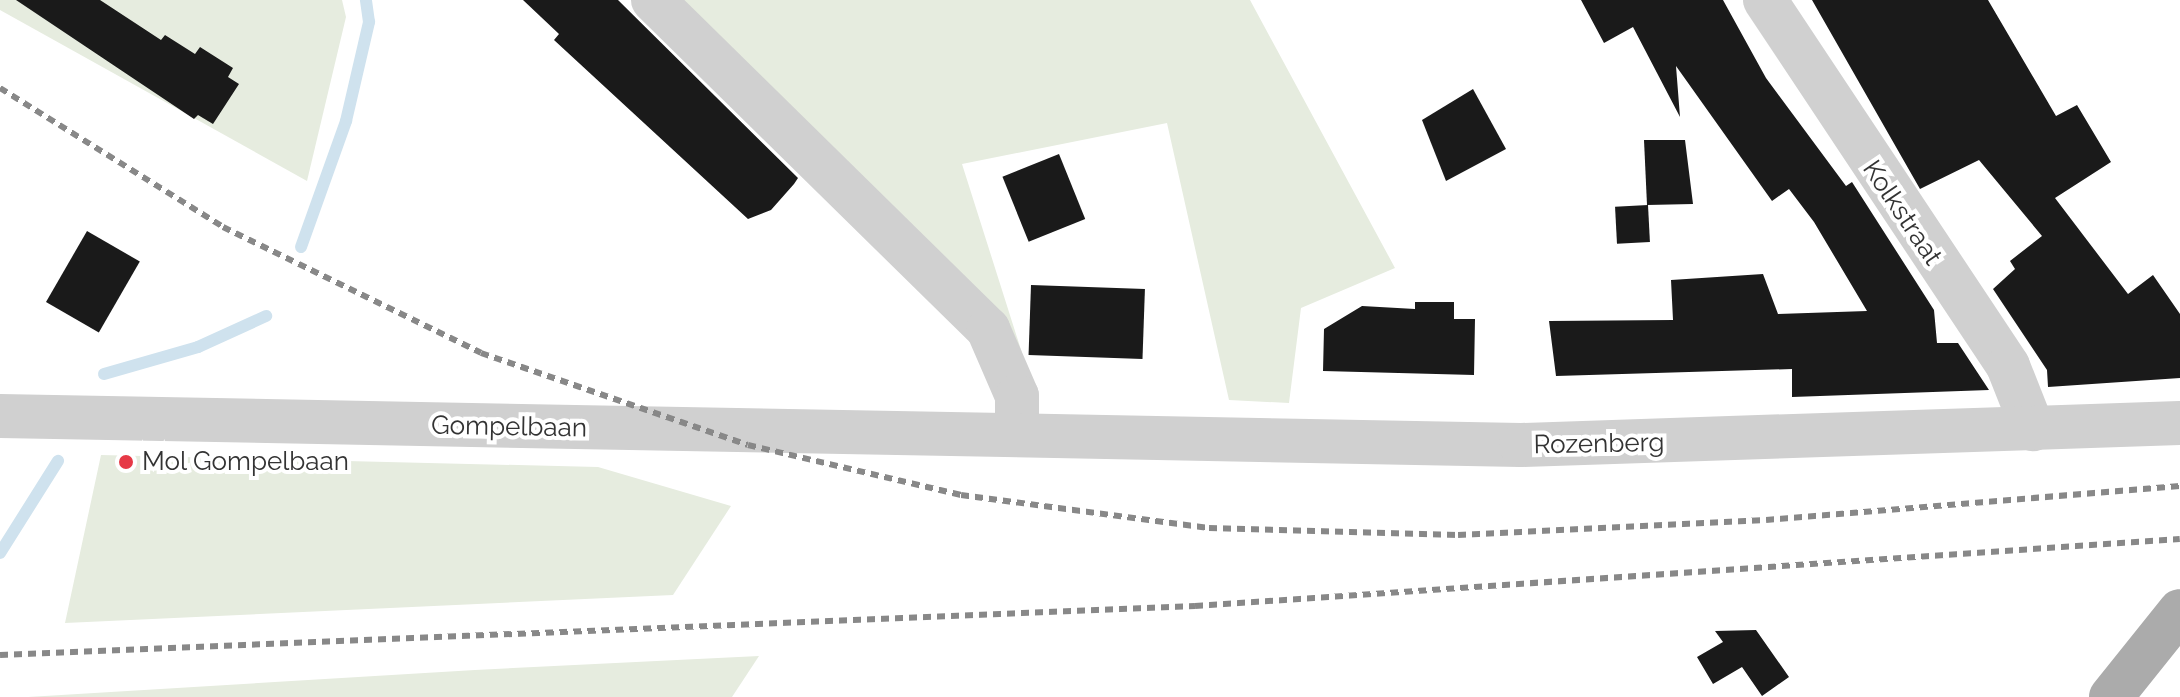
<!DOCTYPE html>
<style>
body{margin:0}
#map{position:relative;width:2180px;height:697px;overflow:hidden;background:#fff;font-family:Raleway,sans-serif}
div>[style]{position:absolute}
.green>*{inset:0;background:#e6ecdf}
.stream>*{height:12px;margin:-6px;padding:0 6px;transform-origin:6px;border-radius:6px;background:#cfe2ee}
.building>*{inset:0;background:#1a1a1a;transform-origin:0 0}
.minor>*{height:44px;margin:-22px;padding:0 22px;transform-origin:22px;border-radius:22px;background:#d0d0d0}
.major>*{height:44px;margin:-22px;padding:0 22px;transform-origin:22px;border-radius:22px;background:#ababab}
.rail>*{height:6px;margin-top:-3px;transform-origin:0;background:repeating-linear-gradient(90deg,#888 0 8px,transparent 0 14px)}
.dots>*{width:22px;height:22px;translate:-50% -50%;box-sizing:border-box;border:4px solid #fff;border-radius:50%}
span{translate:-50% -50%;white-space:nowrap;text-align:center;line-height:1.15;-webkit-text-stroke:8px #fff;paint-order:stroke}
.street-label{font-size:26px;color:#333}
.poi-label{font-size:26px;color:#333}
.left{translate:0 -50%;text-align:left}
</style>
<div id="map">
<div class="green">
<i style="clip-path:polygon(0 0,342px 0,346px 17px,307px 181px,0 10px)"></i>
<i style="clip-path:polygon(672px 0,1250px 0,1395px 268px,1301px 308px,1289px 403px,1229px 400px,1167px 123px,962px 164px,1022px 353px)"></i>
<i style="clip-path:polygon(101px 455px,598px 467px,731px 506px,673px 595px,65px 623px)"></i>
<i style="clip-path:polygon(759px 656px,732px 697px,28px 697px,475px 670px)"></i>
</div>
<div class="stream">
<i style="left:301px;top:247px;width:134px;rotate:-70.3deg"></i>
<i style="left:346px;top:121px;width:102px;rotate:-76.9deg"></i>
<i style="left:369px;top:22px;width:22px;rotate:-98deg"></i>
<i style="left:104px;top:374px;width:98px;rotate:-16deg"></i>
<i style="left:198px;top:347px;width:75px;rotate:-24.5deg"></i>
<i style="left:0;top:553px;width:109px;rotate:-57.8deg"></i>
</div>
<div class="building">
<i style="clip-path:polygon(16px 0,100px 0,161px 40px,165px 35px,195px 54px,200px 47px,233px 68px,228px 77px,239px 84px,213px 124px,198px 115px,194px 119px)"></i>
<i style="clip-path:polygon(523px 0,618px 0,798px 178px,794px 184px,771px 210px,748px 219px,554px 40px,559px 34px)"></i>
<i style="clip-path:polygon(1581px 0,1723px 0,1766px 78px,1846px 186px,1852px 182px,1934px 310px,1937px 343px,1958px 343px,1989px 390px,1792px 397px,1792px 369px,1556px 376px,1549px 321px,1673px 320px,1671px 280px,1763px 274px,1778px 314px,1867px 311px,1814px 222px,1789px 189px,1772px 201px,1676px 66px,1680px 117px,1633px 27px,1604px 43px)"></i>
<i style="clip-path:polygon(1812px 0,1988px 0,2056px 116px,2077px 105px,2111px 162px,2055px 198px,2128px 294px,2153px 275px,2180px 314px,2180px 378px,2048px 387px,2047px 370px,1993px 289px,2015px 269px,2010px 261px,2042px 236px,1979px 160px,1920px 189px)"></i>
<i style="clip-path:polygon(1473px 89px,1506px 149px,1446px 181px,1422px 120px)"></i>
<i style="clip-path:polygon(1644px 140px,1685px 140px,1693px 204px,1647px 205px)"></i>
<i style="left:1059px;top:154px;width:70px;height:61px;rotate:68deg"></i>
<i style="left:1648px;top:205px;width:37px;height:33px;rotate:87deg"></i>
<i style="left:87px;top:231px;width:61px;height:82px;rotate:30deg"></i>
<i style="left:1031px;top:285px;width:114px;height:70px;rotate:2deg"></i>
<i style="clip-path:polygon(1415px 302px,1454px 302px,1454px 319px,1475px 319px,1474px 375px,1323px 371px,1324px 329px,1362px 306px,1415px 309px)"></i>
<i style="clip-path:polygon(1756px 630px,1789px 677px,1762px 696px,1742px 667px,1713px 684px,1697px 657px,1723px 642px,1715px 631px)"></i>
</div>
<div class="minor">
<i style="left:653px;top:0;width:470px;rotate:44.5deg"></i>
<i style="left:988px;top:329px;width:73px;rotate:66.6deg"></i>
<i style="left:1017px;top:396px;width:38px;rotate:90deg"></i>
<i style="left:1765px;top:0;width:439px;rotate:56.4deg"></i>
<i style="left:2008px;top:366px;width:68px;rotate:68.4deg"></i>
<i style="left:0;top:416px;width:1521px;rotate:1.09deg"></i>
<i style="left:1521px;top:445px;width:659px;rotate:-1.91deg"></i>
</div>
<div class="major">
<i style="left:2111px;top:697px;width:110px;rotate:-51.3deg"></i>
</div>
<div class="rail">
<i style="left:0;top:88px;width:263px;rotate:31.9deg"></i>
<i style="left:223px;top:227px;width:287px;rotate:26deg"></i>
<i style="left:481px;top:353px;width:282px;rotate:19deg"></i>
<i style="left:748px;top:445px;width:219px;rotate:13.2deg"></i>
<i style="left:961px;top:495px;width:250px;rotate:7.6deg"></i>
<i style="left:1209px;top:528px;width:249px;rotate:1.6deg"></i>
<i style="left:1458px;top:535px;width:308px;rotate:-2.8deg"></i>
<i style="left:1766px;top:520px;width:415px;rotate:-4.7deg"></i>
<i style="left:0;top:655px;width:1196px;rotate:-2.35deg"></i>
<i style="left:1195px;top:606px;width:987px;rotate:-3.89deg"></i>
</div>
<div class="dots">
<i style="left:126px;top:462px;background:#e63946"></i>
</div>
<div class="street-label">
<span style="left:1902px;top:213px;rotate:56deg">Kolkstraat</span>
<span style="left:509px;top:427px;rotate:1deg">Gompelbaan</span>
<span style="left:1599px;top:444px;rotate:-1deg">Rozenberg</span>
</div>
<div class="poi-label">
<span class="left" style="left:142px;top:462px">Mol Gompelbaan</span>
</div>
</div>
